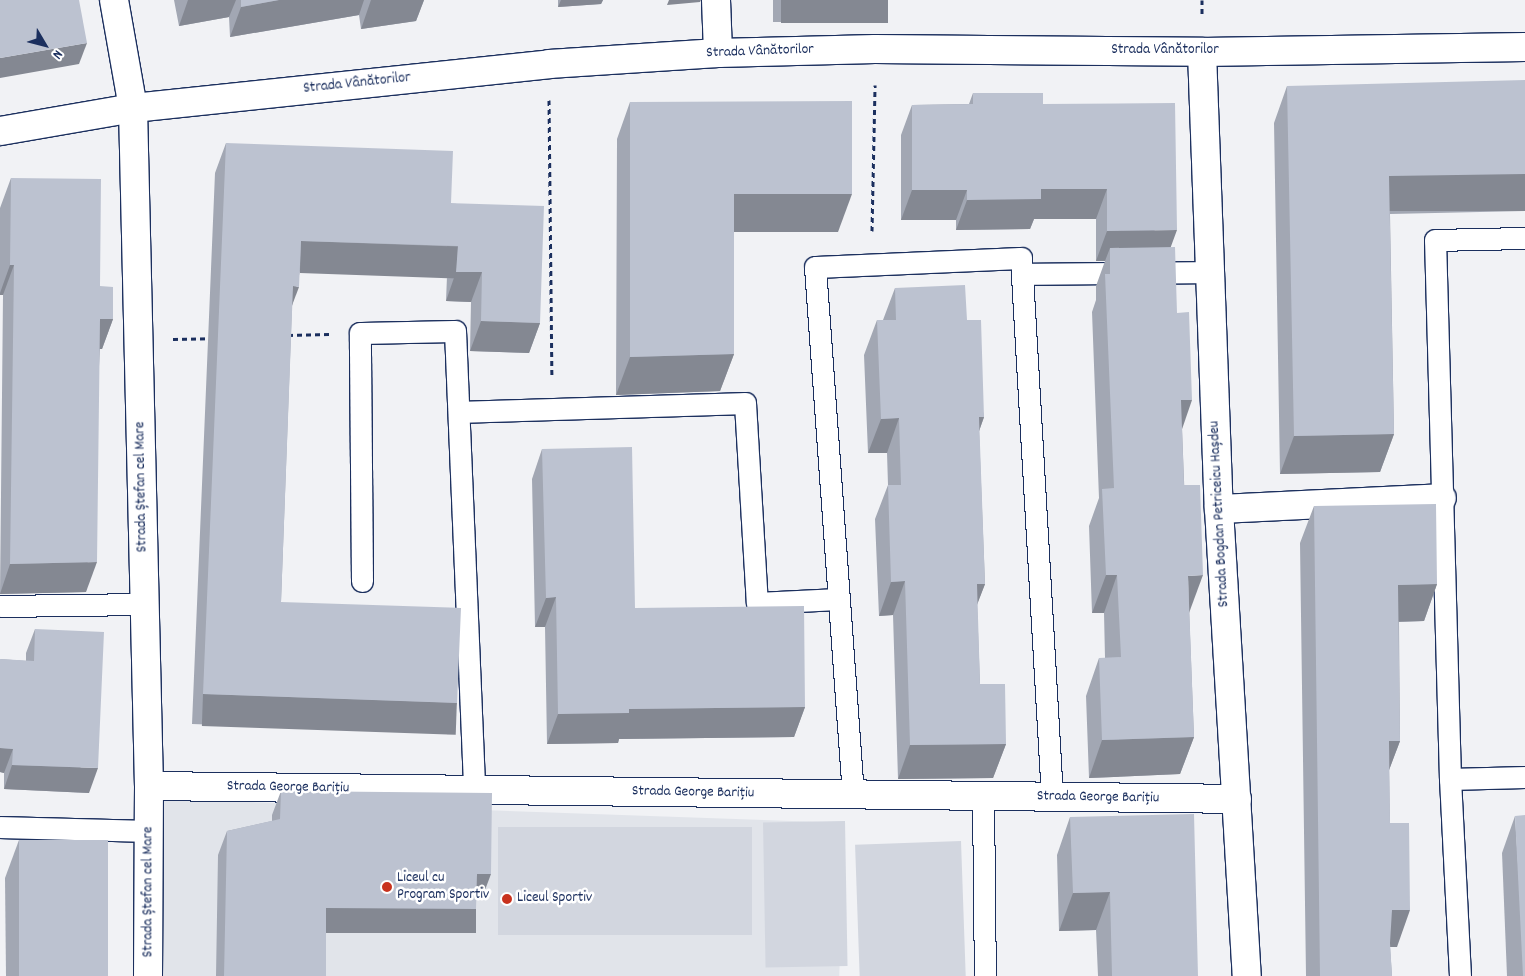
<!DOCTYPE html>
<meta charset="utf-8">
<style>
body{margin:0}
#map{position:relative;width:1525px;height:976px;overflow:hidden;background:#f1f2f5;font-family:Dekko,sans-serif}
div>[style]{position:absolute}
.built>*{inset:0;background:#e1e4ea;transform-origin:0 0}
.green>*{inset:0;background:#d2d6df;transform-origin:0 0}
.path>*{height:3px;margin-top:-1.5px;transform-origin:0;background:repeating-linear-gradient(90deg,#1b2f5e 0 5px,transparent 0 9px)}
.roads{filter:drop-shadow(1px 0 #1b2f5e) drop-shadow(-1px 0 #1b2f5e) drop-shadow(0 1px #1b2f5e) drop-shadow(0 -1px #1b2f5e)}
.lane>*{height:21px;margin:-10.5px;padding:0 10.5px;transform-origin:10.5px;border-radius:10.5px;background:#fff}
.street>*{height:28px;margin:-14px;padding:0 14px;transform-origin:14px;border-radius:14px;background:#fff}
.wall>*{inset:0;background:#a2a7b3;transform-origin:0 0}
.shaded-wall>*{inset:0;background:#848892;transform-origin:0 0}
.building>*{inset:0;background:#bcc2d0;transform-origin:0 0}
.dots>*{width:14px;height:14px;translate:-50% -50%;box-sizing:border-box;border:2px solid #fff;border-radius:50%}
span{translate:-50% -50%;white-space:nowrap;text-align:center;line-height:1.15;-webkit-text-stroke:5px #fff;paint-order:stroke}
.street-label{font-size:15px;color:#1b2f5e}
.poi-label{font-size:15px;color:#1b2f5e}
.left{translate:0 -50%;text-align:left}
.north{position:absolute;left:20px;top:20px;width:50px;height:50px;-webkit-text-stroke:4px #fff;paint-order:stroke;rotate:127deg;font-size:14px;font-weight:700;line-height:20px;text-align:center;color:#1b2f5e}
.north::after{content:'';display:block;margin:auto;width:18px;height:22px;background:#1b2f5e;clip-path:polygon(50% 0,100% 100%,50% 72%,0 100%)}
</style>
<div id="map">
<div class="built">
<i style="left:163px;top:799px;width:682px;height:177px;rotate:2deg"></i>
</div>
<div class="green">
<i style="left:845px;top:821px;width:145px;height:82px;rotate:89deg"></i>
<i style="left:498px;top:827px;width:254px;height:108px"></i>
<i style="left:961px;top:841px;width:135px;height:106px;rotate:88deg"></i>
</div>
<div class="path">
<i style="left:1202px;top:0;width:17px;rotate:90deg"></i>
<i style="left:549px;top:100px;width:278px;rotate:89.4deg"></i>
<i style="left:872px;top:231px;width:146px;rotate:-88.8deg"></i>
<i style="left:288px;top:335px;width:41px;rotate:-1.4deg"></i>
<i style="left:173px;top:339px;width:39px;rotate:-1deg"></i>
</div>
<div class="roads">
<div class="lane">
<i style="left:1022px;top:274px;width:186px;rotate:-0.6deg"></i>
<i style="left:459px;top:412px;width:286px;rotate:-1.8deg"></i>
<i style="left:745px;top:403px;width:200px;rotate:86.6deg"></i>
<i style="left:757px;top:603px;width:81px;rotate:-2.8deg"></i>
<i style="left:362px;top:581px;width:248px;rotate:-90.5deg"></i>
<i style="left:360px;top:333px;width:95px;rotate:-1.2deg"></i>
<i style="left:455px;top:331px;width:459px;rotate:87.6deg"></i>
<i style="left:0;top:606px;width:145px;rotate:-0.8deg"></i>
<i style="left:1450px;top:779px;width:539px;rotate:-91.59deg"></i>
<i style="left:1435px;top:240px;width:90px;rotate:-1.3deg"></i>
<i style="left:853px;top:795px;width:529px;rotate:-94.12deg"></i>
<i style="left:815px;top:267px;width:206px;rotate:-2.5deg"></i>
<i style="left:1021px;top:258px;width:540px;rotate:86.71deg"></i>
<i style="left:983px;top:796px;width:180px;rotate:89.4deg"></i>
<i style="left:0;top:827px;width:149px;rotate:1.5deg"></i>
<i style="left:1460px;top:976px;width:197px;rotate:-92.9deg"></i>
<i style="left:1450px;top:779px;width:75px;rotate:-1.5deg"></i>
</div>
<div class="street">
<i style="left:114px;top:0;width:110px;rotate:80deg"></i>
<i style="left:133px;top:108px;width:678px;rotate:88.65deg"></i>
<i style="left:149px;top:786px;width:190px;rotate:90.3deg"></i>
<i style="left:716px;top:0;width:53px;rotate:87.8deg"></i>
<i style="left:1202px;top:52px;width:457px;rotate:87.9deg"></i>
<i style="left:1219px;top:509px;width:468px;rotate:86.6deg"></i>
<i style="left:0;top:131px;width:135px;rotate:-9.8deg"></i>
<i style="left:133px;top:108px;width:418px;rotate:-6deg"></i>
<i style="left:549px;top:64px;width:169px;rotate:-3.7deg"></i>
<i style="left:718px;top:53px;width:157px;rotate:-1.5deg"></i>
<i style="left:875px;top:49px;width:327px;rotate:0.5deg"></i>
<i style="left:1202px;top:52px;width:323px;rotate:-0.9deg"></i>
<i style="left:1219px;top:509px;width:223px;rotate:-2.8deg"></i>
<i style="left:149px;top:786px;width:1088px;rotate:0.68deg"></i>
</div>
</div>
<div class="wall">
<i style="clip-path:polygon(174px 0,424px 0,416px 21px,361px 29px,359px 15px,230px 37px,229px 17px,179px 26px)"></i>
<i style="clip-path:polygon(558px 0,603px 0,601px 4px,558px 7px)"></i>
<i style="left:773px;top:0;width:115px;height:22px"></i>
<i style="clip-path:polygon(1287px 86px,1525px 211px,1390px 214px,1394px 434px,1380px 472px,1280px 474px,1274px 123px)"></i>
<i style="clip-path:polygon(973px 93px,1043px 104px,1170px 248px,1182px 428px,1194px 737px,1180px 774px,1089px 778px,1086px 696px,1099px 658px,1105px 658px,1104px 613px,1092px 613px,1089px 526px,1099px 498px,1092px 312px,1096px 300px,1096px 286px,1105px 261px,1096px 261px,1096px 219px,1034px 219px,1030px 229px,956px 230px,956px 220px,901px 220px,901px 135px,912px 105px,969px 104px)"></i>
<i style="clip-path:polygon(630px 102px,838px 232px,734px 232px,734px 354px,720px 391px,616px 395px,617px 139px)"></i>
<i style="clip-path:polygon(226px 143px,451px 203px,540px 323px,529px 353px,470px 351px,471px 302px,446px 301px,447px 276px,300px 271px,292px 306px,281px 602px,457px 703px,446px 733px,192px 724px,215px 173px)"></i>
<i style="clip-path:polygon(11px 178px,100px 286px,113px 319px,102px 349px,100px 349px,86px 592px,0 594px,3px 295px,0 295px,0 208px)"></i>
<i style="clip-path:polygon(895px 288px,967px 320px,984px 417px,979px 431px,985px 584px,977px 604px,980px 684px,1006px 744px,993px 778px,898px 779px,893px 615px,879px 616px,875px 519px,888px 485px,887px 453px,868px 453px,864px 355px,877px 320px,883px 320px)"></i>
<i style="clip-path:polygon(542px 449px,635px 608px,805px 707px,794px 737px,619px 739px,618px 743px,547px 744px,545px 627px,535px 627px,532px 479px)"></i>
<i style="clip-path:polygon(1314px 506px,1437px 584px,1424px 621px,1399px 622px,1400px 741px,1389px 770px,1390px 823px,1397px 947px,1390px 947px,1392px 976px,1306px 976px,1300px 543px)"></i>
<i style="clip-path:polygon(35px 629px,89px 793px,4px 789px,4px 773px,0 772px,0 659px,26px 661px,26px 653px)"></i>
<i style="clip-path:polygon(281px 791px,482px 898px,476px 898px,467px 933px,326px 932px,326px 976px,216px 976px,218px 855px,227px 831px,272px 821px,272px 815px)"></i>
<i style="clip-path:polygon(1515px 816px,1525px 976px,1507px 976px,1502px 853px)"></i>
<i style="clip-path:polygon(1070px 817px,1198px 976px,1098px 976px,1096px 930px,1059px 931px,1057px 855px)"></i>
<i style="clip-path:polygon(19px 840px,108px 976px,6px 976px,5px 878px)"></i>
</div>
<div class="shaded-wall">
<i style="clip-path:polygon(188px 0,236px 0,229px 17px,179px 26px)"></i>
<i style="clip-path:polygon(279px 0,364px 0,359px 15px,230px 37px,241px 7px)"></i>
<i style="clip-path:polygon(371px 0,424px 0,416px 21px,361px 29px)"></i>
<i style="clip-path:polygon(561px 0,603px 0,601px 4px,558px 7px)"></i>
<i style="clip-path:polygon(669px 0,701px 0,700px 2px,667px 5px)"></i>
<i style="left:781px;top:0;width:107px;height:23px"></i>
<i style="clip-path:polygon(87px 43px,79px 64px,0 78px,0 58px)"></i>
<i style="left:1525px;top:174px;width:37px;height:136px;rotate:90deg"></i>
<i style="clip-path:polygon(1041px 189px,1107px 189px,1096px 219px,1034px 219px,1030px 229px,956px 230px,967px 200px)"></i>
<i style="clip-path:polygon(912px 190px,967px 190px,956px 220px,901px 220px)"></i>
<i style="clip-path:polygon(734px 194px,852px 194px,838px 232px,721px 232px)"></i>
<i style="clip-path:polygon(1177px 230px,1166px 260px,1110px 248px,1105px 261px,1096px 261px,1107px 231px)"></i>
<i style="left:301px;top:241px;width:157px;height:32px;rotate:2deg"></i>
<i style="clip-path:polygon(10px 265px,14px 265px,3px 295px,0 295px,0 293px)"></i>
<i style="clip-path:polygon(456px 272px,482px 272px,471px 302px,446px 301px)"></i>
<i style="clip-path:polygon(293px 286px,299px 287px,288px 316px)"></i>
<i style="clip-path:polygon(100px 319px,113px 319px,102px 349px,89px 349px)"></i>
<i style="clip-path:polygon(481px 321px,540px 323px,529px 353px,470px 351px)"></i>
<i style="clip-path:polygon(734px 354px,720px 391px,616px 395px,630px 357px)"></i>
<i style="clip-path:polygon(1181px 400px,1192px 400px,1179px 438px)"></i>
<i style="clip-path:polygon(979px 417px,984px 417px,972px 451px)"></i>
<i style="clip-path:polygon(899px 418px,887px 453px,868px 453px,881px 419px)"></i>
<i style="clip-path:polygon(1394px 434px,1380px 472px,1280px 474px,1294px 436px)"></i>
<i style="clip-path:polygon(97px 562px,86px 592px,0 594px,10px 564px)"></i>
<i style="clip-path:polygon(1106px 575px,1117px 575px,1104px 613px,1092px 613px)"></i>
<i style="clip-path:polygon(1203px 575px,1189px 613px,1188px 576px)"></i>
<i style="clip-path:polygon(905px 581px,893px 615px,879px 616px,891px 582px)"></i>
<i style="clip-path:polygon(977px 584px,985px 584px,972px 618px)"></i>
<i style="clip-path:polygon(1437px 584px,1424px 621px,1385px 622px,1398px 585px)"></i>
<i style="clip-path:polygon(556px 597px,545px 627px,535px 627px,546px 598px)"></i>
<i style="left:203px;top:694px;width:254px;height:32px;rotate:2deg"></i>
<i style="clip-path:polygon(805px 707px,794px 737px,619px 739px,618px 743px,547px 744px,558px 714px,629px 709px)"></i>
<i style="clip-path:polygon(1194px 737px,1180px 774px,1089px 778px,1102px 740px)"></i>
<i style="clip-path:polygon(1389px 741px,1400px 741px,1386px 778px)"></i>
<i style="clip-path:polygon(1006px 744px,993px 778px,898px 779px,910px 745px)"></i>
<i style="clip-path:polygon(0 748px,13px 749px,4px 773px,0 772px)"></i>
<i style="clip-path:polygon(12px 765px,98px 768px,89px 793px,4px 789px)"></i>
<i style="clip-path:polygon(477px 874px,491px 874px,482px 898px,468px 898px)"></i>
<i style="clip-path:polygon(1110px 892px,1096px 930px,1059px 931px,1073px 893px)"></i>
<i style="left:326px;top:908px;width:150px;height:25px"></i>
<i style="clip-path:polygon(1392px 910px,1410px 910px,1397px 947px,1378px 947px)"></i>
</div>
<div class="building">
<i style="clip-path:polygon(0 0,79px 0,87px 43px,0 58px)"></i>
<i style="clip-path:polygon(241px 0,279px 0,241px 7px)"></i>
<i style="clip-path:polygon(1525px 80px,1525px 174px,1389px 176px,1394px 434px,1294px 436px,1287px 86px)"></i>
<i style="clip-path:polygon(973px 93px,1043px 93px,1043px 104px,1175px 103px,1177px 230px,1107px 231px,1107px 189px,1041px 189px,1041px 199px,967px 200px,967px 190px,912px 190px,912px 105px,973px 104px)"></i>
<i style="clip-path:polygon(852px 101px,852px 194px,734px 194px,734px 354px,630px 357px,630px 102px)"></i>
<i style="clip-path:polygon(226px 143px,453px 151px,451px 203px,544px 206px,540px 323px,481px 321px,482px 272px,456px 272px,458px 246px,301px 241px,299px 287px,293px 286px,281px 602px,461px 608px,457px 703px,203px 694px)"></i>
<i style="clip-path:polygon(11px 178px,101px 179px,100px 286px,113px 287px,113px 319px,100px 319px,97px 562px,10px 564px,14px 265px,10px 265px)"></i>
<i style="clip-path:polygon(1175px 247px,1177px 313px,1189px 312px,1192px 400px,1181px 400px,1184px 485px,1200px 485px,1203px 575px,1188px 576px,1194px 737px,1102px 740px,1099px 658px,1121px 657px,1117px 575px,1106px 575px,1102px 489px,1114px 488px,1105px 274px,1110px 274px,1110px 248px)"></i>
<i style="clip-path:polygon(965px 285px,967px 320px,981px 320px,984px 417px,979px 417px,985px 584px,977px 584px,980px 684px,1005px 684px,1006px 744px,910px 745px,905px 581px,891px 582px,888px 485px,901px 485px,899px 418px,881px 419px,877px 320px,896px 320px,895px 288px)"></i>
<i style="clip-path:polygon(632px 447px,635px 608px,804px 606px,805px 707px,629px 709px,629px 713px,558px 714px,556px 597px,546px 598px,542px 449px)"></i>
<i style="clip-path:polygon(1436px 504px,1437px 584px,1398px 585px,1400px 741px,1389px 741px,1390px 823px,1409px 823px,1410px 910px,1392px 910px,1390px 943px,1392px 976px,1320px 976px,1314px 506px)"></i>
<i style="clip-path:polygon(35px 629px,104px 632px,98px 768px,12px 765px,13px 749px,0 748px,0 659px,34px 661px)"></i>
<i style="clip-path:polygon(281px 791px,492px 793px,491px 874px,477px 874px,476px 909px,326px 908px,326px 976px,224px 976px,227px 831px,280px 819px)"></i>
<i style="clip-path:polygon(1194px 814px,1198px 976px,1112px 976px,1110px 892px,1073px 893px,1070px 817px)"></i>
<i style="clip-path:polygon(1525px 815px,1525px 976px,1523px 976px,1515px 816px)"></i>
<i style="left:19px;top:840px;width:89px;height:136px"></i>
</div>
<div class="dots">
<i style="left:387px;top:887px;background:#c8321e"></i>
<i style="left:507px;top:899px;background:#c8321e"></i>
</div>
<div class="street-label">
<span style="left:1165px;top:51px">Strada Vânătorilor</span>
<span style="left:760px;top:52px;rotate:-2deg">Strada Vânătorilor</span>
<span style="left:357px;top:84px;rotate:-6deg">Strada Vânătorilor</span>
<span style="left:142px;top:487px;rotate:-91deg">Strada Ștefan cel Mare</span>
<span style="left:1220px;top:514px;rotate:-93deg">Strada Bogdan Petriceicu Hașdeu</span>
<span style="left:288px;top:788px;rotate:1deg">Strada George Barițiu</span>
<span style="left:693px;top:793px;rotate:1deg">Strada George Barițiu</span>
<span style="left:1098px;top:798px;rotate:1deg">Strada George Barițiu</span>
<span style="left:149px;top:892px;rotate:-90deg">Strada Ștefan cel Mare</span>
</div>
<div class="poi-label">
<span class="left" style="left:397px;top:887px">Liceul cu<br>Program Sportiv</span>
<span class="left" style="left:517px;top:899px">Liceul Sportiv</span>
</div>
<div class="north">N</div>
</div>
